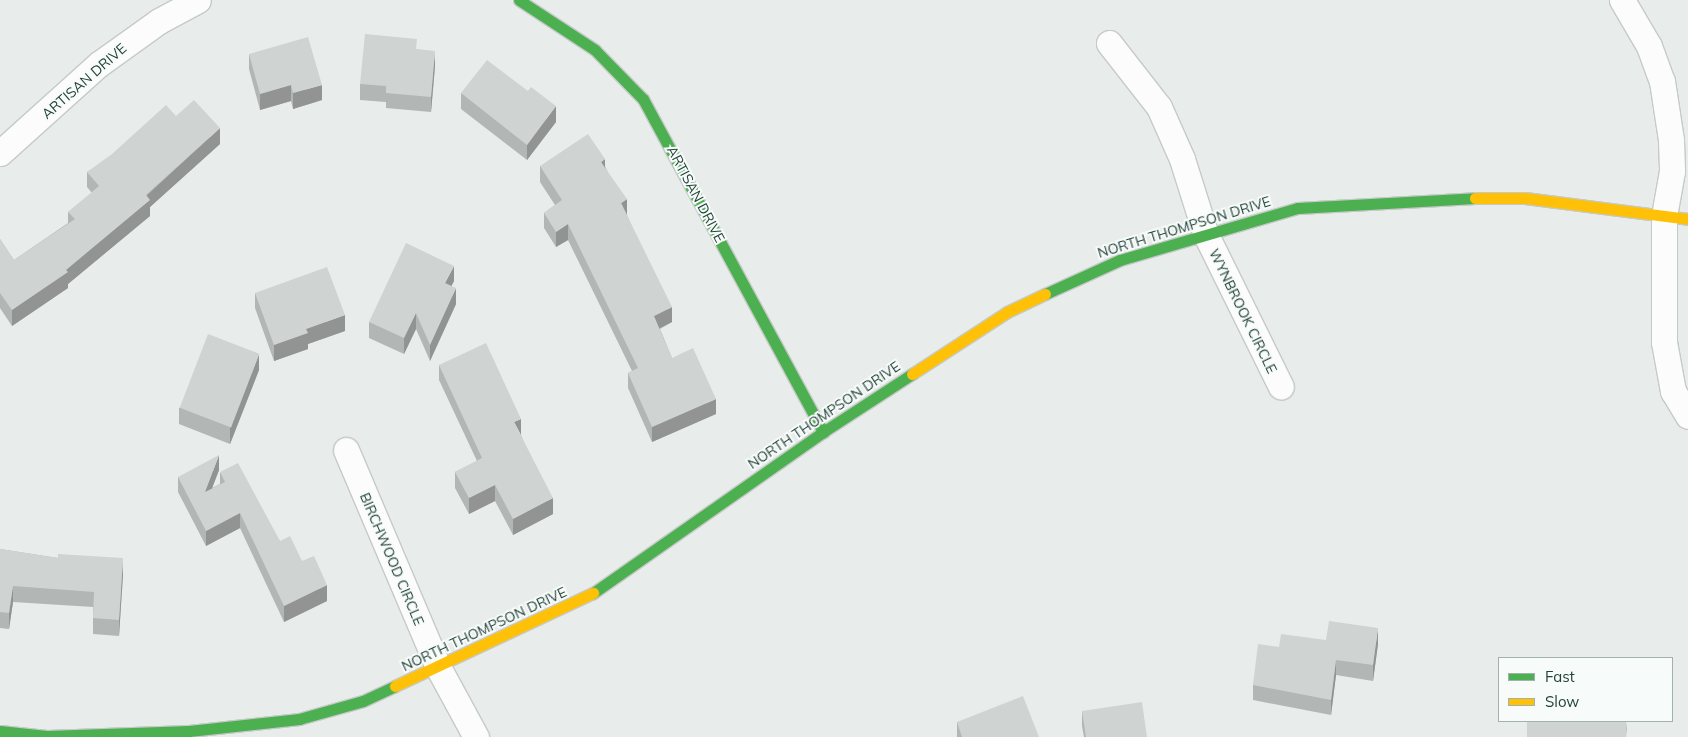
<!DOCTYPE html>
<style>
body{margin:0}
#map{position:relative;width:1688px;height:737px;overflow:hidden;background:#e8edeb;font-family:Mulish,sans-serif}
div>[style]{position:absolute}
.roads{filter:drop-shadow(1px 0 #c5cac8) drop-shadow(-1px 0 #c5cac8) drop-shadow(0 1px #c5cac8) drop-shadow(0 -1px #c5cac8)}
.street>*{height:25px;margin:-12.5px;padding:0 12.5px;transform-origin:12.5px;border-radius:12.5px;background:#fcfcfc}
.fast>*{height:11px;margin:-5.5px;padding:0 5.5px;transform-origin:5.5px;border-radius:5.5px;background:#4caf50}
.slow>*{height:11px;margin:-5.5px;padding:0 5.5px;transform-origin:5.5px;border-radius:5.5px;background:#ffc107}
.wall>*{inset:0;background:#b2b6b5}
.shaded-wall>*{inset:0;background:#919493}
.building>*{inset:0;background:#cfd4d2;transform-origin:0 0}
span{translate:-50% -50%;white-space:nowrap;text-align:center;line-height:1.15;-webkit-text-stroke:4px #f7fbf9;paint-order:stroke}
.street-label{font-size:14px;color:#24423a}
.legend{position:absolute;left:1498px;top:657px;width:175px;height:65px;box-sizing:border-box;background:#f7fbf9;border:1px solid #a3b1ad;margin:0;padding:6px 9px;list-style:none;font-size:15px;color:#24423a}
.legend li{display:flex;align-items:center;gap:10px;height:25px}
.legend b{width:25px;border:1px solid #a3b1ad}
</style>
<div id="map">
<div class="roads">
<div class="street">
<i style="left:1622px;top:0;width:53px;rotate:59.6deg"></i>
<i style="left:1649px;top:46px;width:37px;rotate:70deg"></i>
<i style="left:1662px;top:81px;width:60px;rotate:81.3deg"></i>
<i style="left:1671px;top:140px;width:31px;rotate:88deg"></i>
<i style="left:1672px;top:171px;width:46px;rotate:100.1deg"></i>
<i style="left:1664px;top:216px;width:126px;rotate:90deg"></i>
<i style="left:1664px;top:342px;width:50px;rotate:79.6deg"></i>
<i style="left:1673px;top:391px;width:29px;rotate:59deg"></i>
<i style="left:1109px;top:43px;width:81px;rotate:52deg"></i>
<i style="left:1159px;top:107px;width:57px;rotate:66.1deg"></i>
<i style="left:1182px;top:159px;width:80px;rotate:72.5deg"></i>
<i style="left:1206px;top:235px;width:169px;rotate:63.7deg"></i>
<i style="left:0;top:153px;width:133px;rotate:-42deg"></i>
<i style="left:99px;top:64px;width:74px;rotate:-35.6deg"></i>
<i style="left:159px;top:21px;width:44px;rotate:-28.3deg"></i>
<i style="left:346px;top:450px;width:236px;rotate:67deg"></i>
<i style="left:438px;top:667px;width:80px;rotate:61.5deg"></i>
</div>
<div class="fast">
<i style="left:519px;top:0;width:91px;rotate:33.3deg"></i>
<i style="left:595px;top:50px;width:69px;rotate:45.6deg"></i>
<i style="left:643px;top:99px;width:379px;rotate:61.6deg"></i>
<i style="left:1045px;top:294px;width:82px;rotate:-24.4deg"></i>
<i style="left:1120px;top:260px;width:185px;rotate:-16.3deg"></i>
<i style="left:1298px;top:208px;width:177px;rotate:-3.2deg"></i>
<i style="left:593px;top:593px;width:281px;rotate:-35deg"></i>
<i style="left:823px;top:432px;width:106px;rotate:-33.1deg"></i>
<i style="left:0;top:731px;width:47px;rotate:6.1deg"></i>
<i style="left:47px;top:736px;width:142px;rotate:-2deg"></i>
<i style="left:189px;top:731px;width:111px;rotate:-6.2deg"></i>
<i style="left:299px;top:719px;width:66px;rotate:-15.7deg"></i>
<i style="left:363px;top:701px;width:35px;rotate:-25deg"></i>
</div>
<div class="slow">
<i style="left:1475px;top:198px;width:50px"></i>
<i style="left:1525px;top:198px;width:164px;rotate:7.3deg"></i>
<i style="left:912px;top:374px;width:113px;rotate:-33.1deg"></i>
<i style="left:1007px;top:312px;width:42px;rotate:-25.3deg"></i>
<i style="left:395px;top:686px;width:219px;rotate:-25.2deg"></i>
</div>
</div>
<div class="wall">
<i style="clip-path:polygon(417px 49px,435px 66px,431px 112px,386px 108px,386px 102px,360px 100px,360px 84px)"></i>
<i style="clip-path:polygon(249px 54px,322px 100px,293px 109px,291px 101px,260px 110px,249px 69px)"></i>
<i style="clip-path:polygon(461px 93px,556px 122px,527px 160px,461px 109px)"></i>
<i style="clip-path:polygon(176px 116px,220px 144px,150px 207px,150px 216px,68px 284px,68px 288px,12px 326px,0 308px,0 239px,14px 260px,68px 223px,68px 212px,92px 193px,87px 187px,87px 172px)"></i>
<i style="clip-path:polygon(540px 166px,605px 166px,627px 215px,672px 322px,660px 329px,672px 358px,716px 414px,652px 442px,628px 388px,628px 373px,632px 371px,568px 240px,556px 247px,544px 228px,544px 213px,555px 205px,540px 182px)"></i>
<i style="clip-path:polygon(454px 281px,451px 286px,456px 304px,430px 361px,416px 329px,404px 354px,369px 338px,369px 322px)"></i>
<i style="clip-path:polygon(255px 293px,345px 331px,308px 344px,308px 349px,274px 361px,255px 308px)"></i>
<i style="clip-path:polygon(439px 365px,521px 435px,553px 514px,513px 535px,495px 501px,469px 514px,455px 488px,455px 472px,477px 461px,439px 380px)"></i>
<i style="clip-path:polygon(259px 370px,230px 444px,179px 424px,179px 408px)"></i>
<i style="clip-path:polygon(219px 470px,212px 488px,220px 484px,220px 472px,280px 541px,302px 561px,327px 601px,284px 622px,240px 528px,206px 546px,178px 492px,178px 477px)"></i>
<i style="clip-path:polygon(0 549px,58px 558px,123px 574px,119px 636px,93px 634px,93px 607px,13px 602px,9px 629px,0 628px)"></i>
<i style="clip-path:polygon(1326px 640px,1378px 644px,1373px 681px,1336px 675px,1331px 715px,1253px 700px,1253px 685px,1279px 647px)"></i>
<i style="clip-path:polygon(1082px 711px,1147px 737px,1084px 737px,1082px 726px)"></i>
<i style="clip-path:polygon(957px 722px,1039px 737px,957px 737px)"></i>
</div>
<div class="shaded-wall">
<i style="clip-path:polygon(435px 51px,435px 66px,431px 112px,431px 97px)"></i>
<i style="clip-path:polygon(291px 85px,291px 101px,260px 110px,260px 94px)"></i>
<i style="clip-path:polygon(322px 85px,322px 100px,293px 109px,293px 93px)"></i>
<i style="clip-path:polygon(556px 106px,556px 122px,527px 160px,527px 145px)"></i>
<i style="clip-path:polygon(220px 128px,220px 144px,150px 207px,150px 216px,68px 284px,68px 288px,12px 326px,12px 310px,66px 270px)"></i>
<i style="clip-path:polygon(605px 159px,605px 175px,601px 162px)"></i>
<i style="clip-path:polygon(627px 199px,627px 215px,621px 203px)"></i>
<i style="clip-path:polygon(568px 224px,568px 240px,556px 247px,556px 232px)"></i>
<i style="clip-path:polygon(454px 266px,454px 281px,445px 299px,445px 283px)"></i>
<i style="clip-path:polygon(456px 288px,456px 304px,430px 361px,430px 345px)"></i>
<i style="clip-path:polygon(672px 307px,672px 322px,654px 331px,654px 316px)"></i>
<i style="clip-path:polygon(416px 313px,416px 329px,404px 354px,404px 338px)"></i>
<i style="clip-path:polygon(345px 315px,345px 331px,308px 344px,308px 349px,274px 361px,274px 345px,306px 329px)"></i>
<i style="clip-path:polygon(259px 354px,259px 370px,230px 444px,230px 428px)"></i>
<i style="clip-path:polygon(716px 399px,716px 414px,652px 442px,652px 427px)"></i>
<i style="clip-path:polygon(521px 419px,521px 435px,514px 422px)"></i>
<i style="clip-path:polygon(219px 455px,219px 470px,205px 507px,205px 492px)"></i>
<i style="clip-path:polygon(495px 485px,495px 501px,469px 514px,469px 498px)"></i>
<i style="clip-path:polygon(553px 498px,553px 514px,513px 535px,513px 519px)"></i>
<i style="clip-path:polygon(240px 513px,240px 528px,206px 546px,206px 531px)"></i>
<i style="clip-path:polygon(123px 558px,123px 574px,119px 636px,119px 620px)"></i>
<i style="clip-path:polygon(327px 585px,327px 601px,284px 622px,284px 606px)"></i>
<i style="clip-path:polygon(13px 586px,13px 602px,9px 629px,9px 613px)"></i>
<i style="clip-path:polygon(1378px 628px,1378px 644px,1373px 681px,1373px 665px)"></i>
<i style="clip-path:polygon(1336px 660px,1336px 675px,1331px 715px,1331px 700px)"></i>
<i style="clip-path:polygon(1627px 721px,1626px 737px,1625px 737px)"></i>
</div>
<div class="building">
<i style="clip-path:polygon(365px 34px,417px 39px,416px 49px,435px 51px,431px 97px,386px 93px,386px 86px,360px 84px)"></i>
<i style="clip-path:polygon(308px 37px,322px 85px,293px 93px,291px 85px,260px 94px,249px 54px)"></i>
<i style="clip-path:polygon(487px 60px,528px 91px,531px 87px,556px 106px,527px 145px,461px 93px)"></i>
<i style="clip-path:polygon(194px 100px,220px 128px,146px 195px,150px 200px,66px 270px,68px 272px,12px 310px,0 293px,0 239px,14px 260px,75px 219px,68px 212px,99px 186px,87px 172px,112px 154px,166px 105px,176px 116px)"></i>
<i style="clip-path:polygon(588px 134px,605px 159px,601px 162px,627px 199px,621px 203px,672px 307px,654px 316px,672px 358px,693px 348px,716px 399px,652px 427px,628px 373px,638px 368px,568px 224px,556px 232px,544px 213px,562px 200px,540px 166px)"></i>
<i style="clip-path:polygon(406px 243px,454px 266px,445px 283px,456px 288px,430px 345px,416px 313px,404px 338px,369px 322px)"></i>
<i style="clip-path:polygon(327px 267px,345px 315px,306px 329px,308px 333px,274px 345px,255px 293px)"></i>
<i style="left:208px;top:334px;width:55px;height:79px;rotate:21deg"></i>
<i style="clip-path:polygon(486px 343px,521px 419px,514px 422px,553px 498px,513px 519px,495px 485px,469px 498px,455px 472px,482px 458px,439px 365px)"></i>
<i style="clip-path:polygon(219px 455px,205px 492px,225px 482px,220px 472px,238px 463px,280px 541px,290px 536px,302px 561px,314px 556px,327px 585px,284px 606px,240px 513px,206px 531px,178px 477px)"></i>
<i style="clip-path:polygon(0 549px,58px 558px,58px 554px,123px 558px,119px 620px,93px 618px,94px 592px,13px 586px,9px 613px,0 612px)"></i>
<i style="clip-path:polygon(1329px 621px,1378px 628px,1373px 665px,1336px 660px,1331px 700px,1253px 685px,1258px 644px,1279px 647px,1281px 634px,1326px 640px)"></i>
<i style="clip-path:polygon(1023px 696px,1039px 737px,962px 737px,957px 722px)"></i>
<i style="clip-path:polygon(1142px 702px,1147px 737px,1086px 737px,1082px 711px)"></i>
<i style="left:1527px;top:721px;width:99px;height:16px"></i>
</div>
<div class="street-label">
<span style="left:84px;top:81px;rotate:-41deg">ARTISAN DRIVE</span>
<span style="left:696px;top:194px;rotate:62deg">ARTISAN DRIVE</span>
<span style="left:1184px;top:227px;rotate:-17deg">NORTH THOMPSON DRIVE</span>
<span style="left:1243px;top:311px;rotate:64deg">WYNBROOK CIRCLE</span>
<span style="left:824px;top:415px;rotate:-34deg">NORTH THOMPSON DRIVE</span>
<span style="left:392px;top:559px;rotate:67deg">BIRCHWOOD CIRCLE</span>
<span style="left:484px;top:629px;rotate:-25deg">NORTH THOMPSON DRIVE</span>
</div>
<ul class="legend">
<li><b style="height:6px;background:#4caf50"></b>Fast</li>
<li><b style="height:6px;background:#ffc107"></b>Slow</li>
</ul>
</div>
